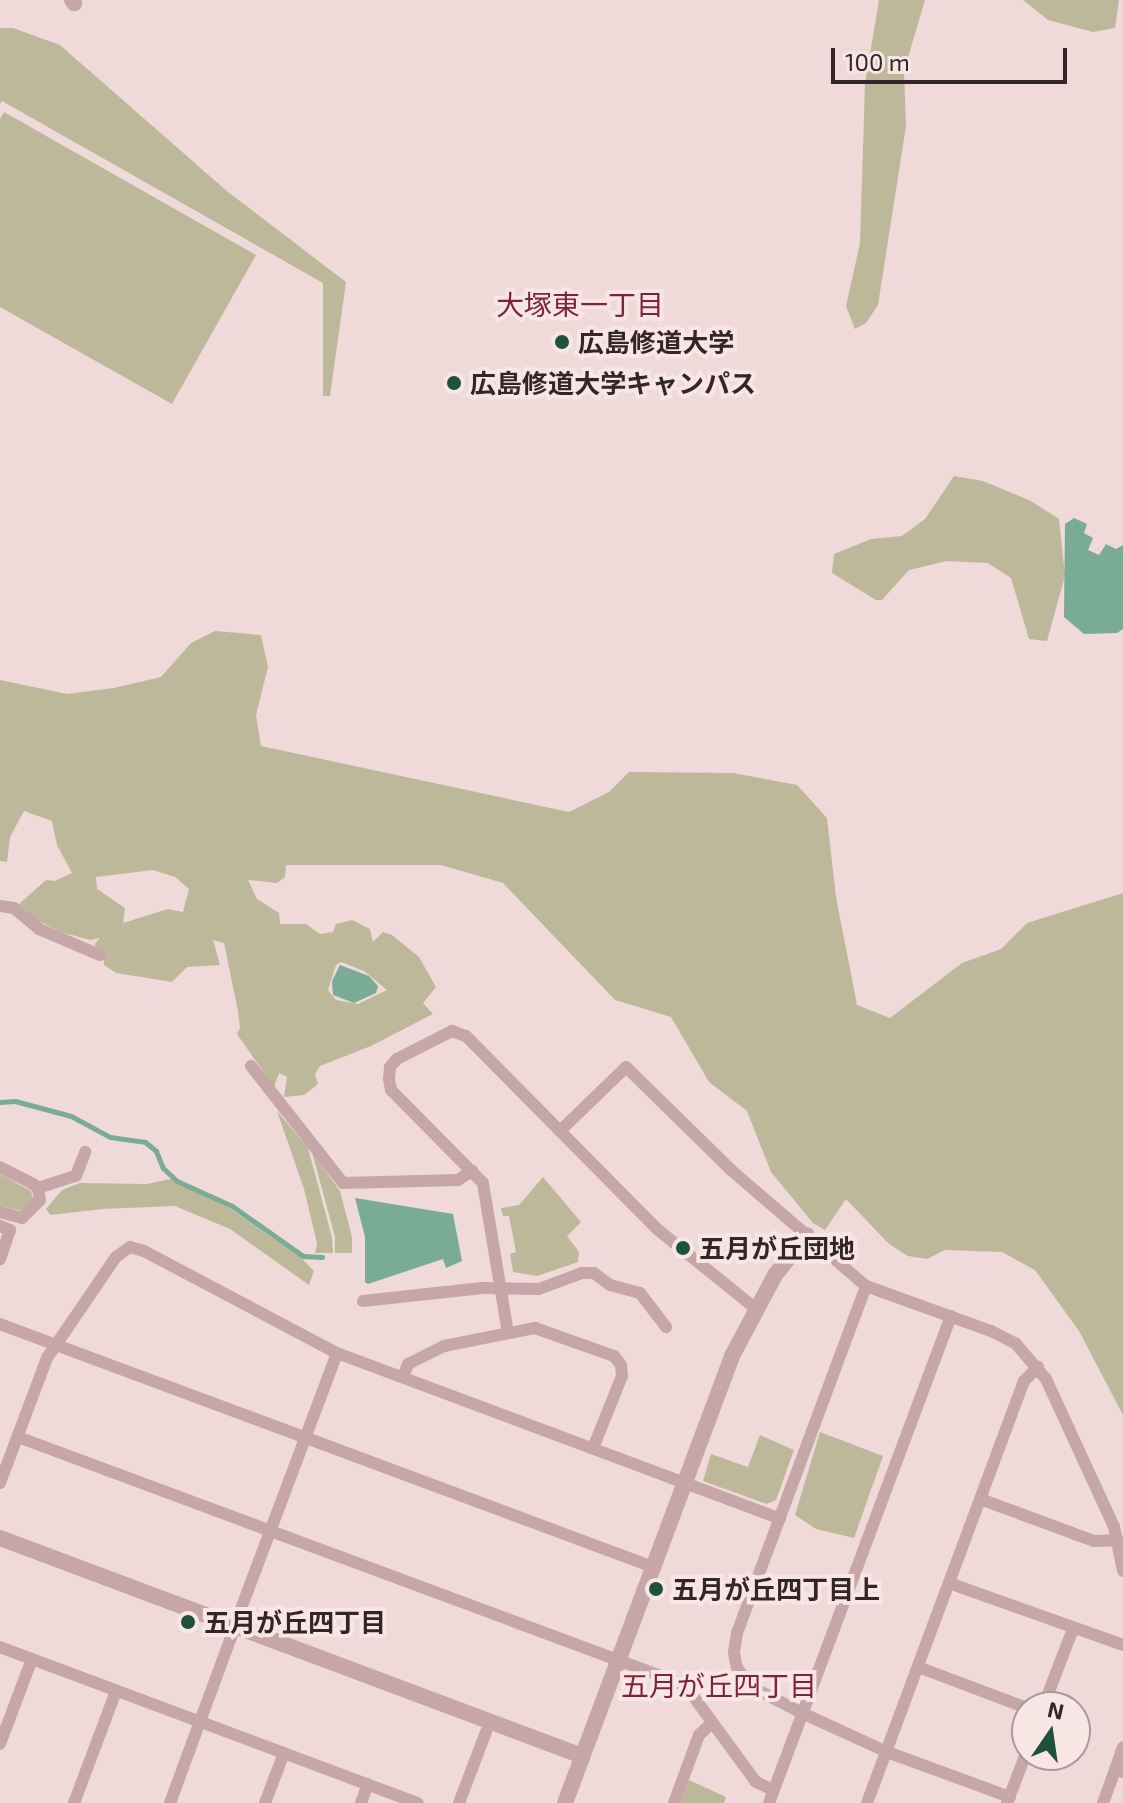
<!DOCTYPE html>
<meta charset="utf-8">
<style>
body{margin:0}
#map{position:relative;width:1123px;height:1803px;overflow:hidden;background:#efdad9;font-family:"Exo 2","Noto Sans JP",sans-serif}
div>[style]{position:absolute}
.green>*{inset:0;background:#bdb89a}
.water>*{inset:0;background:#7aab94}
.stream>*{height:5px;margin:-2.5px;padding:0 2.5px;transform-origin:2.5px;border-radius:2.5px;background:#7aab94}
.minor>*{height:12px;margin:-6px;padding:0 6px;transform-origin:6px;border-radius:6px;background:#c7a6a7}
.tertiary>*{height:16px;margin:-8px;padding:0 8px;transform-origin:8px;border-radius:8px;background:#c7a6a7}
.dots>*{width:22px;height:22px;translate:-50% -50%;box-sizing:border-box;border:4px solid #f8e6e5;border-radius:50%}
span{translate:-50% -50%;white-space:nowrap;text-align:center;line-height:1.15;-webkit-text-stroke:8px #f8e6e5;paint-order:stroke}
.poi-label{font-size:26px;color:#332629;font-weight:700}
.left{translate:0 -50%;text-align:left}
.neighbourhood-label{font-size:28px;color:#7d243c}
.north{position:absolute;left:1011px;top:1691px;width:80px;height:80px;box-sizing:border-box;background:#f8e6e5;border:2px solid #a9999a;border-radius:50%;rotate:13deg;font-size:22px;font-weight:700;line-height:32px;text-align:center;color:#332629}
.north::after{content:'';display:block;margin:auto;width:28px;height:36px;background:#1f523c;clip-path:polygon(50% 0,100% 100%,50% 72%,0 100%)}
.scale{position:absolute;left:831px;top:48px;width:236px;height:36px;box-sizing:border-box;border:4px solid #332629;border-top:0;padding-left:10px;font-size:24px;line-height:28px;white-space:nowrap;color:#332629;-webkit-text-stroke:6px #f8e6e5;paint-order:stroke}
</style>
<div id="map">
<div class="green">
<i style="clip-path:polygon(879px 0,925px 0,904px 71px,906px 126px,878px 305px,866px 323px,855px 329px,846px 306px,860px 243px,865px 84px)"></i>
<i style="clip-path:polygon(1023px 0,1119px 0,1115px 28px,1093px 32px,1048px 20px)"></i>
<i style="clip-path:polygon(0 28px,13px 28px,60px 45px,228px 192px,346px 282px,330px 396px,323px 396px,323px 283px,2px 101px,0 104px)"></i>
<i style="clip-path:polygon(4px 112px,256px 255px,172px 404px,0 307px,0 119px)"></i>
<i style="clip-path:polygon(954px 476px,983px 481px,1031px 501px,1059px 519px,1065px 576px,1047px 641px,1029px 639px,1011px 578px,988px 563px,947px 561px,909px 570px,882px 600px,876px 600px,832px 573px,834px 554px,871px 539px,902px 536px,925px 519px)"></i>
<i style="clip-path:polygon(evenodd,215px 631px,261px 635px,268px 667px,256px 715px,261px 746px,569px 812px,609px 792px,629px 772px,733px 773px,797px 785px,827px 818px,836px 897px,857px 1005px,890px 1018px,962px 963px,1001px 949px,1027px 923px,1123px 893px,1123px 1415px,1079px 1331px,1035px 1270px,1002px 1252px,945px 1250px,927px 1259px,908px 1256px,889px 1244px,846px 1199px,825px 1230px,813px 1223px,771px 1172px,747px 1111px,709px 1082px,671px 1017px,615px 1000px,503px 883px,441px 865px,286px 865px,285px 877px,277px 883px,248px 880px,257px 899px,279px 913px,280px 924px,306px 924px,320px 934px,333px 932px,336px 924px,352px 920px,370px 929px,373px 942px,383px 932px,392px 935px,419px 957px,436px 987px,423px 1003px,433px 1014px,371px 1046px,320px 1066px,315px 1074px,318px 1084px,304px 1095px,284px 1097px,287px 1077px,279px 1073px,274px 1087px,237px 1034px,240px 1028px,238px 1011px,224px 943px,213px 940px,220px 965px,187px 967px,172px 982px,116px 973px,104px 965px,103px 953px,94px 945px,100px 938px,90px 940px,61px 932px,32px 918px,19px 904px,46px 880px,55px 881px,72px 873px,57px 845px,52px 821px,24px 811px,10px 837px,7px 862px,0 861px,0 680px,67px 694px,114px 688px,161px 677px,191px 643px,215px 631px,153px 870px,175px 877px,189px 889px,183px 912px,168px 909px,123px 923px,125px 908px,97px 889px,96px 877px,153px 870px,215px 631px,341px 962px,364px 971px,387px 990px,358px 1004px,336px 1000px,328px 990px,336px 965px,341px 962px)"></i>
<i style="clip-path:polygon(277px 1111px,308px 1148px,332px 1237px,333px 1253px,315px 1253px,317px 1243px,304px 1189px)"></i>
<i style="clip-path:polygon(312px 1152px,340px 1191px,352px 1237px,352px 1253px,335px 1253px,335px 1237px)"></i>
<i style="clip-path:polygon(0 1174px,31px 1191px,33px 1199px,22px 1211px,0 1206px)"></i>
<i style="clip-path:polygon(543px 1177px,581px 1222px,567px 1236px,579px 1252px,578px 1262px,537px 1276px,513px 1272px,510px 1254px,516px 1252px,509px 1216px,503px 1216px,501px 1208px,519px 1205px)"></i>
<i style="clip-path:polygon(171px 1179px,222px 1203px,300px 1257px,314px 1271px,309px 1285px,230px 1229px,175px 1206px,103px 1209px,50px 1215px,46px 1209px,62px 1190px,80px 1183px,147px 1184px)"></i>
<i style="clip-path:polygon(820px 1432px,883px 1456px,854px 1538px,816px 1529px,795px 1515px)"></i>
<i style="clip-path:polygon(760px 1435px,794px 1450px,776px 1500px,767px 1504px,703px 1481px,711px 1454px,748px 1467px)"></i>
<i style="clip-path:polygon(689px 1780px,726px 1797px,724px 1803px,680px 1803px)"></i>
</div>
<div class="water">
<i style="clip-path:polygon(1074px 518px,1087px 524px,1084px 533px,1093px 538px,1088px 550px,1099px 555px,1106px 544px,1116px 549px,1123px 545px,1123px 629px,1117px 633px,1084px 634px,1064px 617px,1065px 524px)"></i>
<i style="clip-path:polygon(340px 965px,369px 976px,378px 986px,376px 993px,354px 1003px,333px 995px,332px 981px)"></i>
<i style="clip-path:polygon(355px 1198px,453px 1214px,462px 1261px,446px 1268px,443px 1259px,368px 1284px,365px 1282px,365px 1237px)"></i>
</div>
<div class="stream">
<i style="left:0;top:1102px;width:15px;rotate:-4deg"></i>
<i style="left:15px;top:1101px;width:58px;rotate:15deg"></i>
<i style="left:71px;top:1116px;width:44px;rotate:28.3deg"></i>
<i style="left:110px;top:1137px;width:35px;rotate:8deg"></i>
<i style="left:145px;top:1142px;width:14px;rotate:39deg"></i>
<i style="left:156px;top:1151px;width:18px;rotate:68deg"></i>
<i style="left:163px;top:1168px;width:19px;rotate:43deg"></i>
<i style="left:177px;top:1181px;width:60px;rotate:24.4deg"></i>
<i style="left:232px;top:1206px;width:87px;rotate:35.2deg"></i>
<i style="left:303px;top:1256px;width:19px;rotate:3deg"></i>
</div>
<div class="minor">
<i style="left:0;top:906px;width:14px;rotate:8deg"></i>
<i style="left:14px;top:908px;width:33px;rotate:40deg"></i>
<i style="left:39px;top:929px;width:66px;rotate:23.1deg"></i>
<i style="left:251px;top:1066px;width:149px;rotate:51.8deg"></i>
<i style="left:343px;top:1183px;width:115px;rotate:-1.5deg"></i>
<i style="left:458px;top:1180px;width:17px;rotate:-33deg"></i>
<i style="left:560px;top:1131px;width:92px;rotate:-44.1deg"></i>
<i style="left:626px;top:1067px;width:147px;rotate:44.4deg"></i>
<i style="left:731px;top:1170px;width:178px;rotate:40.7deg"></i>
<i style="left:866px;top:1286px;width:133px;rotate:19.8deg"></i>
<i style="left:991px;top:1331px;width:28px;rotate:27deg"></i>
<i style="left:1016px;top:1344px;width:46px;rotate:49.4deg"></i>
<i style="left:1046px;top:1379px;width:163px;rotate:65.3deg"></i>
<i style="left:1114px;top:1527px;width:45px;rotate:78.4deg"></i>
<i style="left:0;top:1167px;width:37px;rotate:27deg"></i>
<i style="left:33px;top:1184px;width:6px;rotate:39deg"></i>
<i style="left:38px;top:1188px;width:12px;rotate:81deg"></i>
<i style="left:40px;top:1200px;width:25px;rotate:135deg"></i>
<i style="left:22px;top:1218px;width:23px;rotate:-165deg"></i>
<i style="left:38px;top:1188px;width:40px;rotate:-18deg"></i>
<i style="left:76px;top:1176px;width:26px;rotate:-69deg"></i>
<i style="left:0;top:1226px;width:11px;rotate:22deg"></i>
<i style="left:10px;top:1230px;width:31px;rotate:109deg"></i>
<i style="left:866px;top:1286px;width:370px;rotate:110.4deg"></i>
<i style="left:737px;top:1633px;width:20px;rotate:99deg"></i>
<i style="left:734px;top:1653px;width:15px;rotate:79deg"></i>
<i style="left:737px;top:1668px;width:24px;rotate:52deg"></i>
<i style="left:752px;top:1687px;width:56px;rotate:27.5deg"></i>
<i style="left:802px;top:1713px;width:94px;rotate:24.6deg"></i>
<i style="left:887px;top:1752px;width:131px;rotate:20.1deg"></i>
<i style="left:363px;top:1301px;width:120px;rotate:-6.2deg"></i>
<i style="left:482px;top:1288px;width:57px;rotate:1deg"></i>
<i style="left:539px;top:1289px;width:46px;rotate:-20.4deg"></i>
<i style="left:582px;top:1273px;width:12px"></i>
<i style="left:594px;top:1273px;width:20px;rotate:37deg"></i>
<i style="left:610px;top:1285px;width:31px;rotate:15deg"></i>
<i style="left:640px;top:1293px;width:43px;rotate:52.6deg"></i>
<i style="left:0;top:1324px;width:697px;rotate:20.41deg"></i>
<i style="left:508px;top:1333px;width:152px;rotate:-99.5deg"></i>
<i style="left:483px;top:1183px;width:131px;rotate:-134.7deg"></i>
<i style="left:391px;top:1090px;width:11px;rotate:-100deg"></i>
<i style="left:389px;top:1079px;width:12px;rotate:-85deg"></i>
<i style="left:390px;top:1067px;width:11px;rotate:-49deg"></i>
<i style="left:397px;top:1059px;width:62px;rotate:-27deg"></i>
<i style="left:452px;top:1031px;width:15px;rotate:20deg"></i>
<i style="left:466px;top:1036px;width:272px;rotate:45.3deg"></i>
<i style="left:657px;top:1229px;width:126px;rotate:38.9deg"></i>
<i style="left:403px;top:1377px;width:14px;rotate:-69deg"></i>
<i style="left:408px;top:1364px;width:40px;rotate:-26.6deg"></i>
<i style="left:444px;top:1346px;width:93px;rotate:-11.2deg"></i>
<i style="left:535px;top:1328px;width:84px;rotate:19.5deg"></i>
<i style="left:614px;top:1356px;width:11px;rotate:52deg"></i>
<i style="left:621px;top:1365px;width:11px;rotate:85deg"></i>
<i style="left:622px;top:1376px;width:78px;rotate:111.9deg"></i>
<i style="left:18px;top:1437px;width:712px;rotate:20.4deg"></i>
<i style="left:685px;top:1685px;width:120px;rotate:53.8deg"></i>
<i style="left:756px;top:1782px;width:19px;rotate:25deg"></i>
<i style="left:0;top:1483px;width:134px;rotate:-69.4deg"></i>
<i style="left:47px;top:1358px;width:122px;rotate:-55.7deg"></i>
<i style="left:116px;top:1257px;width:17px;rotate:-36deg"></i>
<i style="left:130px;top:1247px;width:15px;rotate:16deg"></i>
<i style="left:144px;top:1251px;width:218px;rotate:27.9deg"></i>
<i style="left:337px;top:1353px;width:473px;rotate:20.5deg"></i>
<i style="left:980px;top:1499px;width:121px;rotate:20.2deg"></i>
<i style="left:1094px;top:1541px;width:24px;rotate:-2deg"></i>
<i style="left:949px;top:1583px;width:185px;rotate:19.6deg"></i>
<i style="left:239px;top:1614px;width:279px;rotate:-69.4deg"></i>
<i style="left:0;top:1647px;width:446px;rotate:20.5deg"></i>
<i style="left:918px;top:1667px;width:116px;rotate:20.6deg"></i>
<i style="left:1043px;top:1707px;width:84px;rotate:-69deg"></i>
<i style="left:0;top:1744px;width:91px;rotate:-69.4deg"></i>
<i style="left:1115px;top:1770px;width:24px;rotate:-71deg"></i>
<i style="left:74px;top:1803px;width:120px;rotate:-69.4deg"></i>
<i style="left:170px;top:1803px;width:189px;rotate:-69.8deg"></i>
<i style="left:265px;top:1803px;width:53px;rotate:-69.2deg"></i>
<i style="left:361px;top:1803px;width:20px;rotate:-70deg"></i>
<i style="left:459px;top:1803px;width:76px;rotate:-69.2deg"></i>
<i style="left:674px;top:1803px;width:72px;rotate:-69.8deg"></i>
<i style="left:699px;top:1735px;width:18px;rotate:-43deg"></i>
<i style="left:769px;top:1803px;width:520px;rotate:-69.51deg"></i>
<i style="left:867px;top:1803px;width:450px;rotate:-69.6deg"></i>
<i style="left:1024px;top:1381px;width:20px;rotate:-45deg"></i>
<i style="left:1007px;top:1803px;width:56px;rotate:-69deg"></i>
<i style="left:1103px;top:1803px;width:35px;rotate:-70deg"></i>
<i style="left:1115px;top:1770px;width:8px;rotate:14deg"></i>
</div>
<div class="tertiary">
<i style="left:72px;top:0;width:4px;rotate:56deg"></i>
<i style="left:0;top:1538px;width:621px;rotate:20.53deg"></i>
<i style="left:565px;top:1803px;width:477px;rotate:-69.5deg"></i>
<i style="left:732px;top:1356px;width:92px;rotate:-62deg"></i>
<i style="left:775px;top:1275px;width:51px;rotate:-51.3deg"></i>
</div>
<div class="dots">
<i style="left:562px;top:342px;background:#1f523c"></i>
<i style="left:454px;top:383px;background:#1f523c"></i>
<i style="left:683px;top:1248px;background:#1f523c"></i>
<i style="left:656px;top:1589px;background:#1f523c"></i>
<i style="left:188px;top:1622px;background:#1f523c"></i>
</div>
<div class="poi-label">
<span class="left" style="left:578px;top:342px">広島修道大学</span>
<span class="left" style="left:470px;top:383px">広島修道大学キャンパス</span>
<span class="left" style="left:699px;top:1248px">五月が丘団地</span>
<span class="left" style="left:672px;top:1589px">五月が丘四丁目上</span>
<span class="left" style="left:204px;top:1622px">五月が丘四丁目</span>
</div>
<div class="neighbourhood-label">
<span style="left:580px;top:304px">大塚東一丁目</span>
<span style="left:719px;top:1685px">五月が丘四丁目</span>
</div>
<div class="north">N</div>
<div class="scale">100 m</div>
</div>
